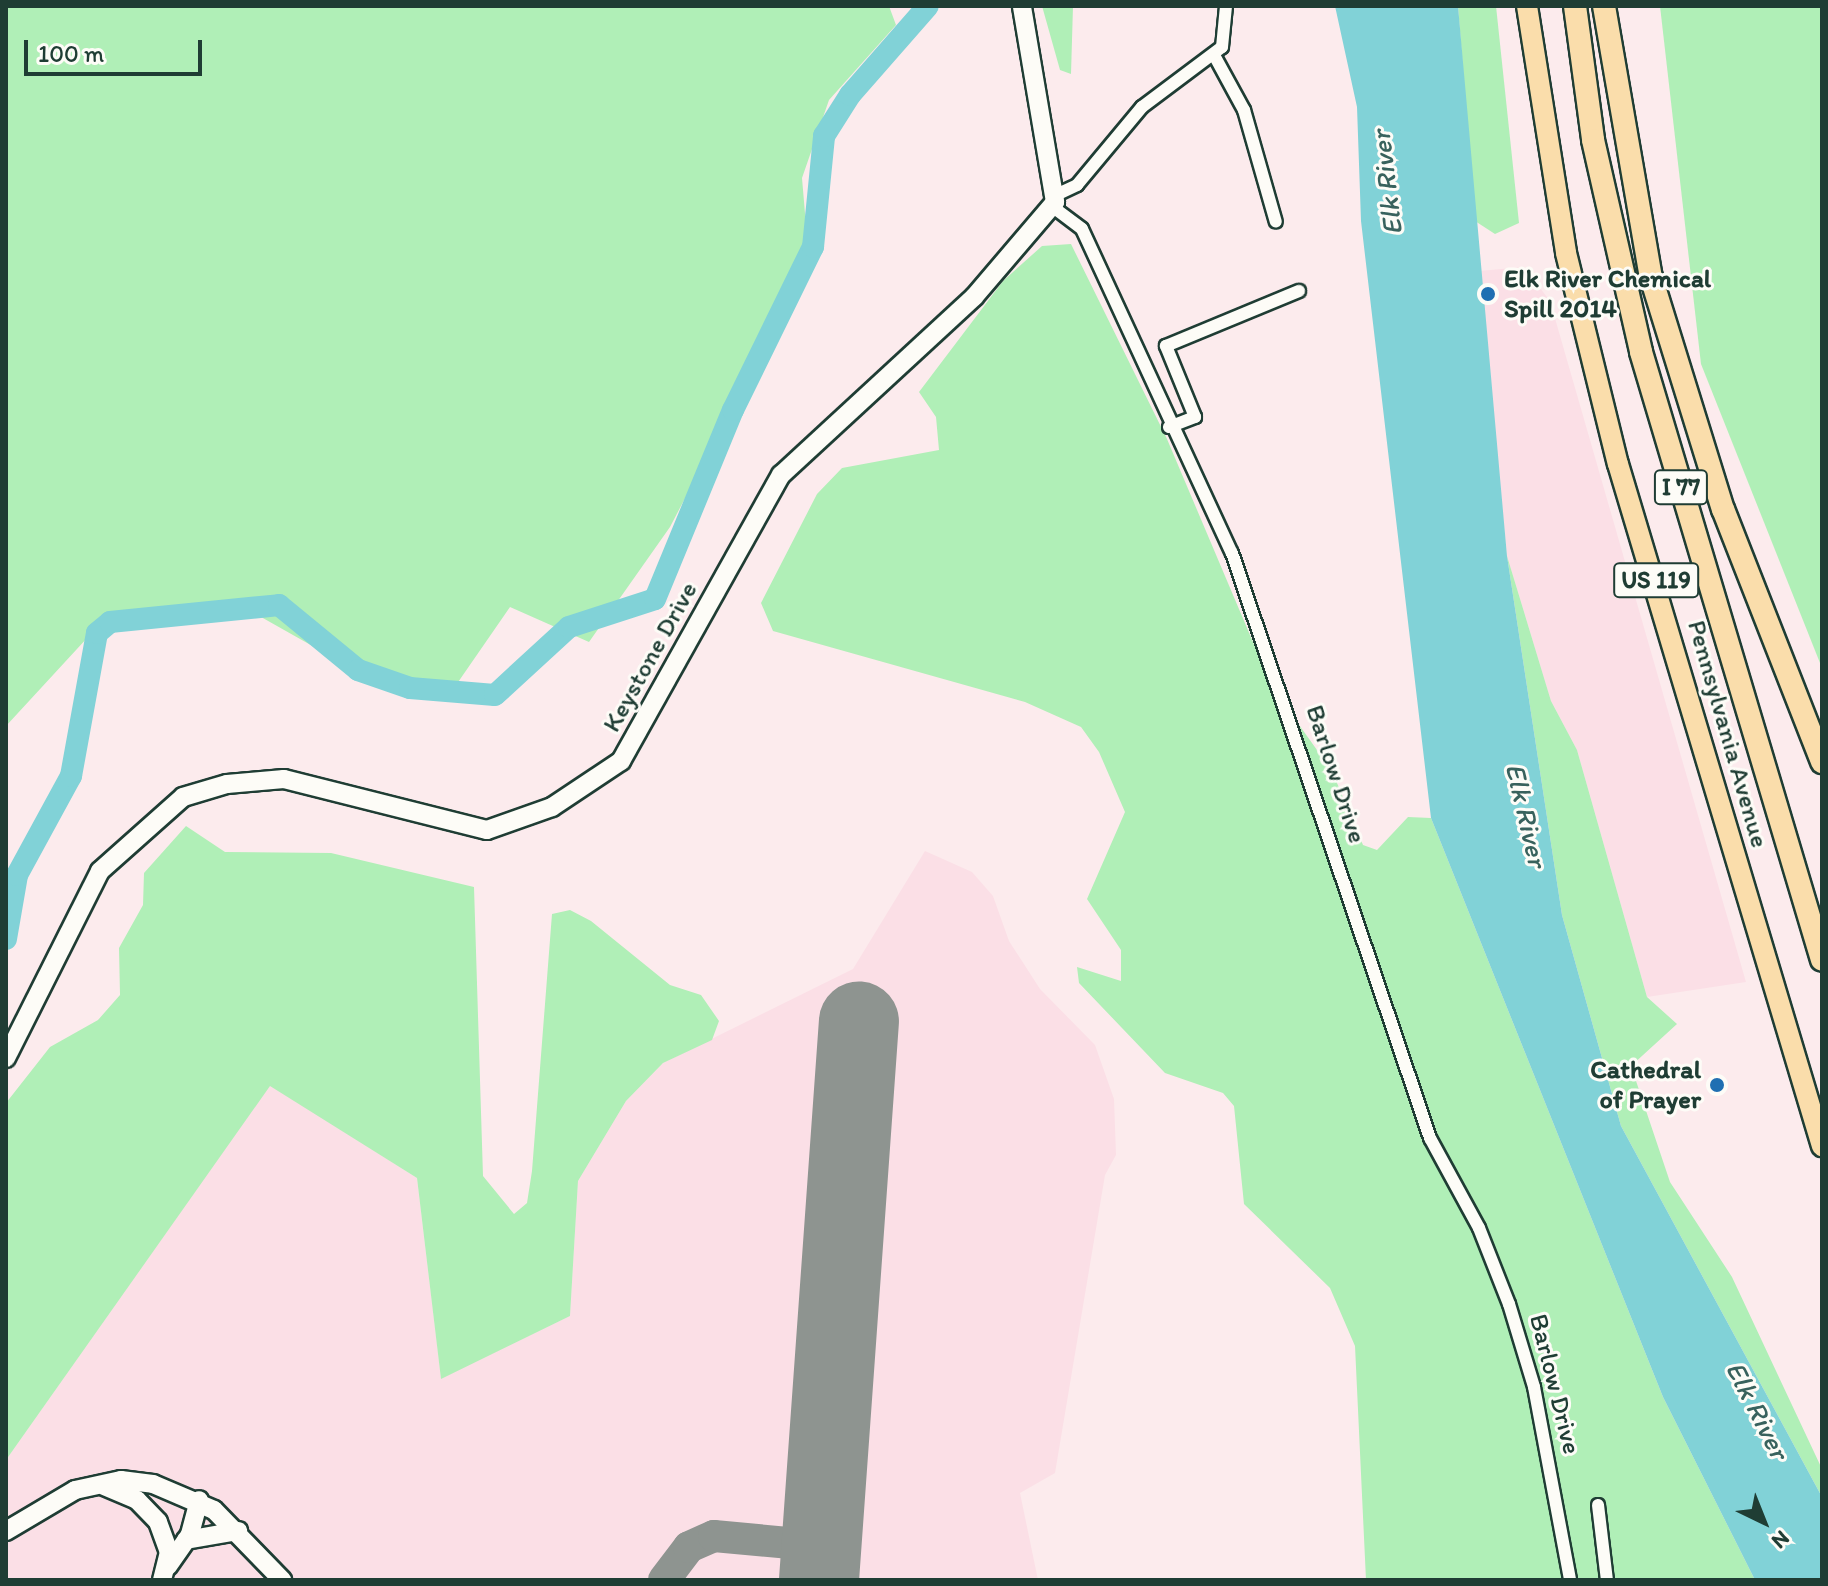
<!DOCTYPE html>
<style>
body{margin:0}
#map{position:relative;width:1828px;height:1586px;overflow:hidden;background:#fcebed;font-family:Itim,sans-serif}
div>[style]{position:absolute}
.built>*{inset:0;background:#fbdfe6}
.green>*{inset:0;background:#b0efb7}
.water>*{inset:0;background:#81d2d7}
.river>*{height:22px;margin:-11px;padding:0 11px;transform-origin:11px;border-radius:11px;background:#81d2d7}
.taxiway>*{height:32px;margin:-16px;padding:0 16px;transform-origin:16px;border-radius:16px;background:#8e9490}
.runway>*{height:80px;margin:-40px;padding:0 40px;transform-origin:40px;border-radius:40px;background:#8e9490}
.roads{filter:drop-shadow(2px 0 #1f3d34) drop-shadow(-2px 0 #1f3d34) drop-shadow(0 2px #1f3d34) drop-shadow(0 -2px #1f3d34)}
.street>*{height:12px;margin:-6px;padding:0 6px;transform-origin:6px;border-radius:6px;background:#fdfcf7}
.secondary>*{height:18px;margin:-9px;padding:0 9px;transform-origin:9px;border-radius:9px;background:#fdfcf7}
.primary>*{height:20px;margin:-10px;padding:0 10px;transform-origin:10px;border-radius:10px;background:#faddab}
.highway>*{height:22px;margin:-11px;padding:0 11px;transform-origin:11px;border-radius:11px;background:#faddab}
.dots>*{width:22px;height:22px;translate:-50% -50%;box-sizing:border-box;border:4px solid #fdfcf7;border-radius:50%}
span{translate:-50% -50%;white-space:nowrap;text-align:center;line-height:1.15;-webkit-text-stroke:6px #fdfcf7;paint-order:stroke}
.shield-label span{padding:2px 6px;background:#fdfcf7;border:2px solid;border-radius:6px;-webkit-text-stroke-width:0}
.shield-label{font-size:24px;color:#1f3d34;font-weight:700}
.poi-label{font-size:26px;color:#1f3d34;font-weight:700}
.left{translate:0 -50%;text-align:left}
.right{translate:-100% -50%;text-align:right}
.street-label{font-size:26px;color:#1f3d34}
.water-label{font-size:28px;color:#38625d;font-style:italic}
.frame{position:absolute;inset:0;border:8px solid #1f3d34;pointer-events:none}
.north{position:absolute;left:1724px;top:1482px;width:80px;height:80px;-webkit-text-stroke:6px #fdfcf7;paint-order:stroke;rotate:137deg;font-size:22px;font-weight:700;line-height:32px;text-align:center;color:#1f3d34}
.north::after{content:'';display:block;margin:auto;width:28px;height:36px;background:#1f3d34;clip-path:polygon(50% 0,100% 100%,50% 72%,0 100%)}
.scale{position:absolute;left:24px;top:40px;width:178px;height:36px;box-sizing:border-box;border:4px solid #1f3d34;border-top:0;padding-left:10px;font-size:24px;line-height:28px;white-space:nowrap;color:#1f3d34;-webkit-text-stroke:6px #fdfcf7;paint-order:stroke}
</style>
<div id="map">
<div class="built">
<i style="clip-path:polygon(1524px 267px,1550px 301px,1746px 982px,1647px 997px,1577px 750px,1551px 701px,1507px 556px,1479px 271px)"></i>
<i style="clip-path:polygon(925px 851px,972px 872px,993px 896px,1009px 941px,1040px 989px,1095px 1045px,1114px 1099px,1116px 1155px,1105px 1175px,1055px 1473px,1020px 1493px,1038px 1580px,6px 1580px,6px 1460px,270px 1085px,417px 1178px,441px 1378px,570px 1316px,578px 1181px,626px 1101px,663px 1063px,853px 969px)"></i>
</div>
<div class="green">
<i style="clip-path:polygon(6px 6px,889px 6px,896px 25px,829px 100px,802px 178px,807px 237px,789px 299px,670px 527px,589px 642px,510px 607px,454px 688px,378px 683px,240px 605px,181px 607px,100px 624px,6px 726px)"></i>
<i style="clip-path:polygon(1042px 6px,1073px 6px,1071px 74px,1060px 70px)"></i>
<i style="clip-path:polygon(1458px 6px,1496px 6px,1519px 223px,1495px 234px,1475px 221px)"></i>
<i style="clip-path:polygon(1660px 6px,1822px 6px,1822px 668px,1701px 364px)"></i>
<i style="clip-path:polygon(1071px 244px,1167px 439px,1272px 687px,1332px 771px,1363px 845px,1377px 850px,1408px 817px,1431px 818px,1663px 1397px,1755px 1580px,1366px 1580px,1355px 1346px,1330px 1288px,1244px 1204px,1234px 1106px,1223px 1093px,1165px 1073px,1079px 983px,1077px 967px,1121px 981px,1121px 950px,1087px 899px,1125px 812px,1099px 752px,1081px 727px,1025px 702px,773px 631px,761px 603px,817px 494px,842px 468px,939px 450px,936px 417px,919px 392px,1003px 281px,1042px 246px)"></i>
<i style="clip-path:polygon(1507px 556px,1551px 701px,1577px 750px,1647px 997px,1677px 1024px,1631px 1066px,1670px 1182px,1732px 1277px,1822px 1469px,1822px 1497px,1621px 1126px,1562px 915px)"></i>
<i style="clip-path:polygon(186px 826px,225px 852px,331px 853px,474px 887px,483px 1176px,514px 1214px,527px 1203px,532px 1171px,552px 914px,570px 910px,591px 921px,670px 985px,701px 995px,719px 1021px,712px 1040px,663px 1063px,626px 1101px,578px 1181px,570px 1316px,441px 1379px,417px 1178px,270px 1086px,6px 1460px,6px 1103px,50px 1047px,98px 1020px,120px 995px,119px 948px,143px 905px,144px 873px)"></i>
</div>
<div class="water">
<i style="clip-path:polygon(1335px 6px,1458px 6px,1507px 556px,1562px 915px,1621px 1126px,1822px 1497px,1822px 1580px,1755px 1580px,1663px 1397px,1431px 818px,1361px 221px,1357px 107px)"></i>
</div>
<div class="river">
<i style="left:6px;top:939px;width:65px;rotate:-80.2deg"></i>
<i style="left:17px;top:875px;width:113px;rotate:-61.4deg"></i>
<i style="left:71px;top:776px;width:145px;rotate:-79.7deg"></i>
<i style="left:97px;top:633px;width:17px;rotate:-40deg"></i>
<i style="left:110px;top:622px;width:170px;rotate:-5.7deg"></i>
<i style="left:279px;top:605px;width:102px;rotate:39.4deg"></i>
<i style="left:358px;top:670px;width:55px;rotate:19.1deg"></i>
<i style="left:410px;top:688px;width:85px;rotate:4.7deg"></i>
<i style="left:495px;top:695px;width:100px;rotate:-42.6deg"></i>
<i style="left:569px;top:627px;width:90px;rotate:-18deg"></i>
<i style="left:655px;top:599px;width:204px;rotate:-67.6deg"></i>
<i style="left:733px;top:410px;width:182px;rotate:-63.9deg"></i>
<i style="left:813px;top:247px;width:112px;rotate:-84.3deg"></i>
<i style="left:824px;top:136px;width:49px;rotate:-57.6deg"></i>
<i style="left:850px;top:95px;width:118px;rotate:-48.8deg"></i>
</div>
<div class="taxiway">
<i style="left:664px;top:1580px;width:41px;rotate:-52.9deg"></i>
<i style="left:689px;top:1547px;width:27px;rotate:-24deg"></i>
<i style="left:714px;top:1536px;width:107px;rotate:5.3deg"></i>
</div>
<div class="runway">
<i style="left:819px;top:1580px;width:560px;rotate:-85.91deg"></i>
</div>
<div class="roads">
<div class="street">
<i style="left:1214px;top:55px;width:63px;rotate:61.4deg"></i>
<i style="left:1244px;top:110px;width:116px;rotate:74.1deg"></i>
<i style="left:1058px;top:194px;width:21px;rotate:-25deg"></i>
<i style="left:1077px;top:185px;width:102px;rotate:-50.2deg"></i>
<i style="left:1142px;top:107px;width:100px;rotate:-36.9deg"></i>
<i style="left:1222px;top:47px;width:41px;rotate:-84.4deg"></i>
<i style="left:1053px;top:207px;width:36px;rotate:37deg"></i>
<i style="left:1082px;top:229px;width:357px;rotate:65.2deg"></i>
<i style="left:1232px;top:553px;width:618px;rotate:71.3deg"></i>
<i style="left:1430px;top:1138px;width:102px;rotate:61.4deg"></i>
<i style="left:1479px;top:1228px;width:82px;rotate:68.5deg"></i>
<i style="left:1509px;top:1304px;width:87px;rotate:73.2deg"></i>
<i style="left:1534px;top:1387px;width:196px;rotate:79.4deg"></i>
<i style="left:1169px;top:427px;width:28px;rotate:-21deg"></i>
<i style="left:1195px;top:417px;width:77px;rotate:-112.2deg"></i>
<i style="left:1166px;top:346px;width:144px;rotate:-22.5deg"></i>
<i style="left:1598px;top:1505px;width:76px;rotate:83.2deg"></i>
</div>
<div class="secondary">
<i style="left:6px;top:1058px;width:209px;rotate:-63.3deg"></i>
<i style="left:100px;top:871px;width:111px;rotate:-41.7deg"></i>
<i style="left:183px;top:797px;width:46px;rotate:-16.5deg"></i>
<i style="left:227px;top:784px;width:57px;rotate:-5deg"></i>
<i style="left:284px;top:779px;width:209px;rotate:14.1deg"></i>
<i style="left:487px;top:830px;width:69px;rotate:-19.5deg"></i>
<i style="left:552px;top:807px;width:83px;rotate:-33.7deg"></i>
<i style="left:621px;top:761px;width:328px;rotate:-60.8deg"></i>
<i style="left:781px;top:475px;width:263px;rotate:-42.7deg"></i>
<i style="left:974px;top:297px;width:125px;rotate:-49.5deg"></i>
<i style="left:1055px;top:202px;width:199px;rotate:-99.6deg"></i>
<i style="left:104px;top:1486px;width:36px;rotate:23deg"></i>
<i style="left:137px;top:1500px;width:30px;rotate:46deg"></i>
<i style="left:158px;top:1522px;width:32px;rotate:70deg"></i>
<i style="left:169px;top:1552px;width:29px;rotate:104deg"></i>
<i style="left:6px;top:1531px;width:80px;rotate:-30.7deg"></i>
<i style="left:75px;top:1490px;width:47px;rotate:-12.3deg"></i>
<i style="left:121px;top:1480px;width:32px;rotate:7deg"></i>
<i style="left:153px;top:1484px;width:66px;rotate:23.1deg"></i>
<i style="left:214px;top:1510px;width:98px;rotate:45.8deg"></i>
<i style="left:186px;top:1540px;width:53px;rotate:-9.8deg"></i>
<i style="left:168px;top:1566px;width:39px;rotate:-55deg"></i>
<i style="left:190px;top:1534px;width:35px;rotate:-75deg"></i>
</div>
<div class="primary">
<i style="left:1527px;top:6px;width:250px;rotate:81deg"></i>
<i style="left:1566px;top:253px;width:217px;rotate:76.2deg"></i>
<i style="left:1618px;top:464px;width:712px;rotate:73.35deg"></i>
</div>
<div class="highway">
<i style="left:1575px;top:6px;width:135px;rotate:82.3deg"></i>
<i style="left:1593px;top:140px;width:217px;rotate:77.2deg"></i>
<i style="left:1641px;top:352px;width:634px;rotate:73.42deg"></i>
<i style="left:1604px;top:6px;width:275px;rotate:80.2deg"></i>
<i style="left:1651px;top:277px;width:243px;rotate:72.8deg"></i>
<i style="left:1723px;top:509px;width:272px;rotate:68.6deg"></i>
</div>
</div>
<div class="dots">
<i style="left:1488px;top:294px;background:#1f6fb2"></i>
<i style="left:1717px;top:1085px;background:#1f6fb2"></i>
</div>
<div class="shield-label">
<span style="left:1681px;top:487px">I 77</span>
<span style="left:1656px;top:580px">US 119</span>
</div>
<div class="poi-label">
<span class="left" style="left:1504px;top:294px">Elk River Chemical<br>Spill 2014</span>
<span class="right" style="left:1701px;top:1085px">Cathedral<br>of Prayer</span>
</div>
<div class="street-label">
<span style="left:650px;top:657px;rotate:-61deg">Keystone Drive</span>
<span style="left:1728px;top:734px;rotate:74deg">Pennsylvania Avenue</span>
<span style="left:1336px;top:774px;rotate:72deg">Barlow Drive</span>
<span style="left:1555px;top:1384px;rotate:76deg">Barlow Drive</span>
</div>
<div class="water-label">
<span style="left:1386px;top:183px;rotate:-97deg">Elk River</span>
<span style="left:1527px;top:815px;rotate:77deg">Elk River</span>
<span style="left:1758px;top:1410px;rotate:63deg">Elk River</span>
</div>
<div class="frame"></div>
<div class="north">N</div>
<div class="scale">100 m</div>
</div>
